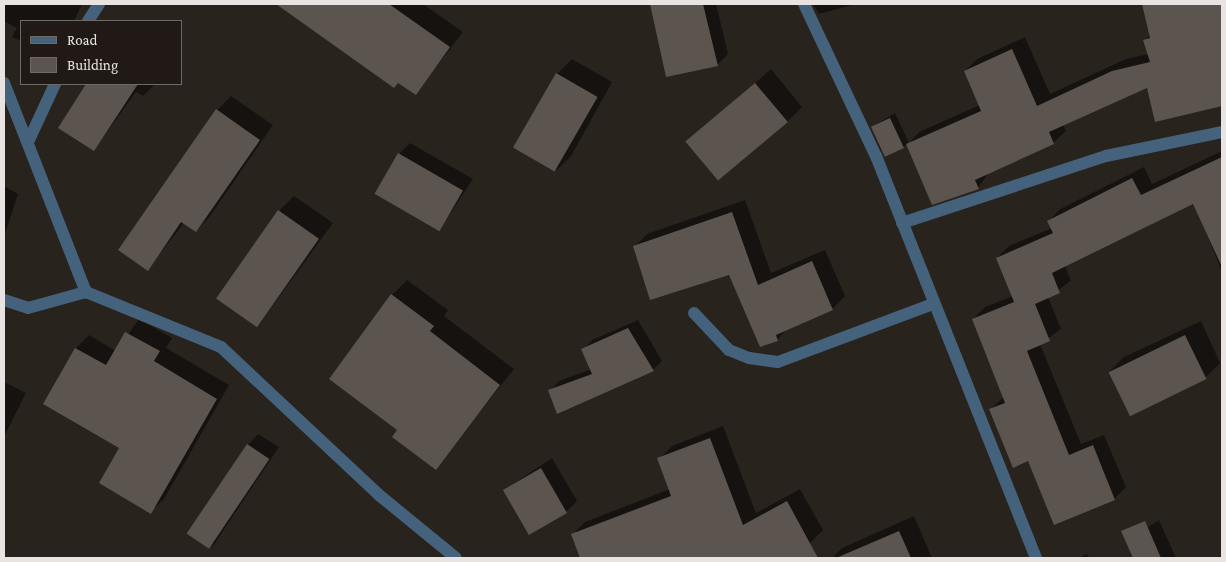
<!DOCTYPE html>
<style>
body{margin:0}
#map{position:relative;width:1226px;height:562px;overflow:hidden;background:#29231e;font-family:"Crimson Pro",serif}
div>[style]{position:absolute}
.shadow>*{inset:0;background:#0007}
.building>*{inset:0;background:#5c554f;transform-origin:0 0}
.minor>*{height:12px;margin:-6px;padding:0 6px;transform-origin:6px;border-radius:6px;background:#45627c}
span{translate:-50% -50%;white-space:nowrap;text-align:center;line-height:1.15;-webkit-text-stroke:4px #201915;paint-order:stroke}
.frame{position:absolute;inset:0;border:5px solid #e9e4e1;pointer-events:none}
.legend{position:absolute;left:20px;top:20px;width:162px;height:65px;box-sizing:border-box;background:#201915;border:1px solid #706a67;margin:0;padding:6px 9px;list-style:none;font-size:15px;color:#e9e4e1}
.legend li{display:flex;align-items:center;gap:10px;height:25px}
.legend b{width:25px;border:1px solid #706a67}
</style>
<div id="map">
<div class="shadow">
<i style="clip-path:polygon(4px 4px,82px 4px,74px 21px,21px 21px,21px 41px,12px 37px,17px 28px,4px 21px)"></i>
<i style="clip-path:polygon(285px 4px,423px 4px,463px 32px,415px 94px,282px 7px)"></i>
<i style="clip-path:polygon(651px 4px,716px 4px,728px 54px,717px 65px,667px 76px)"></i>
<i style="clip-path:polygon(813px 4px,856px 4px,819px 14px)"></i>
<i style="clip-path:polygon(1144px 4px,1222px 4px,1222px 97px,1148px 86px,1063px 125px,1066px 131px,1053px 143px,989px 172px,978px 188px,933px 203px,907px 144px,903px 147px,872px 127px,895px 113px,909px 143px,919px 132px,980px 105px,965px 71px,977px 59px,1025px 37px,1050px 94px,1126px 59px,1149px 54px,1145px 40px,1151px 34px)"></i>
<i style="clip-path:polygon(572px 59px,612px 82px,571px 156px,556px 171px,557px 74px)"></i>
<i style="clip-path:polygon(771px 69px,802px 107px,787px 122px,688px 143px)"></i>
<i style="clip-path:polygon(88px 84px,155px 84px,143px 96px,136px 92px,94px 150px,60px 127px)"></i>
<i style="clip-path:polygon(231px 96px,273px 125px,210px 216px,196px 231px,184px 223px,148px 269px,217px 110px)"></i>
<i style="clip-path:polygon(410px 143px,473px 179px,440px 229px,399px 154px)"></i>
<i style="clip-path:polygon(1222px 151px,1222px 272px,1194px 202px,1065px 266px,1071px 281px,1048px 297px,1061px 329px,1040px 344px,1081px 444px,1104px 435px,1126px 487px,1114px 499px,1029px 460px,991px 409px,1004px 397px,973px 319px,985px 307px,1013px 296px,997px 258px,1009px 246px,1052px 228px,1049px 221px,1060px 209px,1144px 167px,1152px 184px)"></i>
<i style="clip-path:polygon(4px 186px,18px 194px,4px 237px)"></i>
<i style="clip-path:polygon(294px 196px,333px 223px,258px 326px,279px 211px)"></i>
<i style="clip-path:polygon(745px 200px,771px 273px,825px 250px,845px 296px,832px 309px,788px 328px,777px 340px,729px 273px,634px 247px,647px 234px)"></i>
<i style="clip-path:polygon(407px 280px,448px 310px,444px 316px,514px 369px,435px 468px,399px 429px,392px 295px)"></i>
<i style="clip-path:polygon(139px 319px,172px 338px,166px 348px,229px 385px,164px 499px,150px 512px,121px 448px,45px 404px,76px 348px,89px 335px,116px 351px)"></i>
<i style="clip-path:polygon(638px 320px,662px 361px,653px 370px,550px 391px,559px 381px,592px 369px,583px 350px,592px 340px)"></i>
<i style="clip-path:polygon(1201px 321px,1220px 363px,1205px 378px,1109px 372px,1124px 357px)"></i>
<i style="clip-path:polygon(4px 382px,26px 393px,4px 437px)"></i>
<i style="clip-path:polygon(723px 426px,756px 513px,800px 489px,823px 530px,810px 543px,782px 558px,581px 558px,572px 535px,585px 522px,670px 489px,659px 459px,672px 446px)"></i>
<i style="clip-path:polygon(258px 434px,279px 447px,211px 549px,248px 445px)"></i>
<i style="clip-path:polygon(552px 458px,577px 501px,566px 512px,504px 490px)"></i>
<i style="clip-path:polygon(914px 516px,932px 558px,832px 558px,842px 548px)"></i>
<i style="clip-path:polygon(1159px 520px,1176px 558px,1135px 558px,1127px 541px)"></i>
<i style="clip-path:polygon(1087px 554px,1089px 558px,1079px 558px)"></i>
</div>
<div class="building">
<i style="clip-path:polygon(276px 4px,389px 4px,450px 47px,416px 95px,398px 83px,394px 88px)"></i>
<i style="clip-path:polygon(650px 4px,703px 4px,718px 66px,666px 77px)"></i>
<i style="clip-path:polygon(1142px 4px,1222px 4px,1222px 106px,1155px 122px,1147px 88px,1049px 132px,1054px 144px,975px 180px,979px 189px,932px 205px,906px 144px,981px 111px,964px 71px,1012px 49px,1037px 106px,1112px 71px,1150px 62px,1143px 40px,1150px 38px)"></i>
<i style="left:556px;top:73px;width:48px;height:86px;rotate:30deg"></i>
<i style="left:755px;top:83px;width:51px;height:91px;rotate:50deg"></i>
<i style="clip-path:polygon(86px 84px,138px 84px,94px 151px,58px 128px)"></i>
<i style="clip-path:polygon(216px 109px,260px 140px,196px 232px,181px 222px,148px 271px,118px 250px)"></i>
<i style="left:890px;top:118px;width:33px;height:21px;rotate:65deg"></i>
<i style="left:398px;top:153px;width:75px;height:47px;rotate:30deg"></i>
<i style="clip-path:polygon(1222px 157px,1222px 267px,1193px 204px,1052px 273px,1060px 293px,1035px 304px,1050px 341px,1027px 351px,1069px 455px,1093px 445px,1115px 500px,1054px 525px,1028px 461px,1013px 468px,989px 409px,1005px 403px,972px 319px,1014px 302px,996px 258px,1053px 233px,1047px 221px,1132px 178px,1141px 195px)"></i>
<i style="left:278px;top:210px;width:50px;height:108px;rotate:35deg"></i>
<i style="clip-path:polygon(732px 212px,758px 285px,812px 261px,833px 310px,776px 335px,778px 341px,760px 347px,729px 275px,650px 300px,633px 246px)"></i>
<i style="clip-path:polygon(391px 294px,434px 326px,430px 331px,500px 385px,436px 470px,392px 437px,397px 430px,329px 379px)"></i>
<i style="clip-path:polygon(628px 328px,654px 371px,557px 414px,548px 390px,592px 374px,581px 349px)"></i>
<i style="clip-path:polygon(125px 332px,160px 351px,154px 361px,217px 399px,151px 514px,99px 483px,119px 448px,43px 404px,75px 348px,106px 365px)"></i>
<i style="left:1185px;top:335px;width:49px;height:85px;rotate:64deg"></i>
<i style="clip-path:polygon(710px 438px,743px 525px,787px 501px,818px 558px,580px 558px,571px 534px,671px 496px,657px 458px)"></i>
<i style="left:247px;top:444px;width:27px;height:108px;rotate:34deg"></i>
<i style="left:541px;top:468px;width:52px;height:44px;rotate:60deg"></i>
<i style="clip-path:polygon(1145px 521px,1161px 558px,1133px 558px,1121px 531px)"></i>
<i style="clip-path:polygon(899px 531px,911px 558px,836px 558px)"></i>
</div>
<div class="minor">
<i style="left:804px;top:4px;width:168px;rotate:64.7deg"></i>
<i style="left:876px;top:156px;width:433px;rotate:68.3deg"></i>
<i style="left:88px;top:21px;width:20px;rotate:-57deg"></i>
<i style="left:4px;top:83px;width:225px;rotate:68.6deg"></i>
<i style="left:29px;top:140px;width:62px;rotate:-65.1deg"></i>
<i style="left:902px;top:223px;width:215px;rotate:-18.2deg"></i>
<i style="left:1106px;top:156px;width:118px;rotate:-11.7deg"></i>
<i style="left:4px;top:300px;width:25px;rotate:18deg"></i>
<i style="left:28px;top:308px;width:60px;rotate:-15.4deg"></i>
<i style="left:86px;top:292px;width:146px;rotate:22.2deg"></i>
<i style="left:221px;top:347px;width:216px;rotate:43.1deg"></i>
<i style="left:379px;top:495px;width:99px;rotate:39.3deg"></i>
<i style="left:694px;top:313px;width:51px;rotate:46.6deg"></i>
<i style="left:729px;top:350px;width:22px;rotate:22deg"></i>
<i style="left:749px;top:358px;width:29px;rotate:8deg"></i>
<i style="left:778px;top:362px;width:165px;rotate:-20.5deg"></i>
</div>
<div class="frame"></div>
<ul class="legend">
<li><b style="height:6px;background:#45627c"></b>Road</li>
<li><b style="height:14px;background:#5c554f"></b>Building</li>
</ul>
</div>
